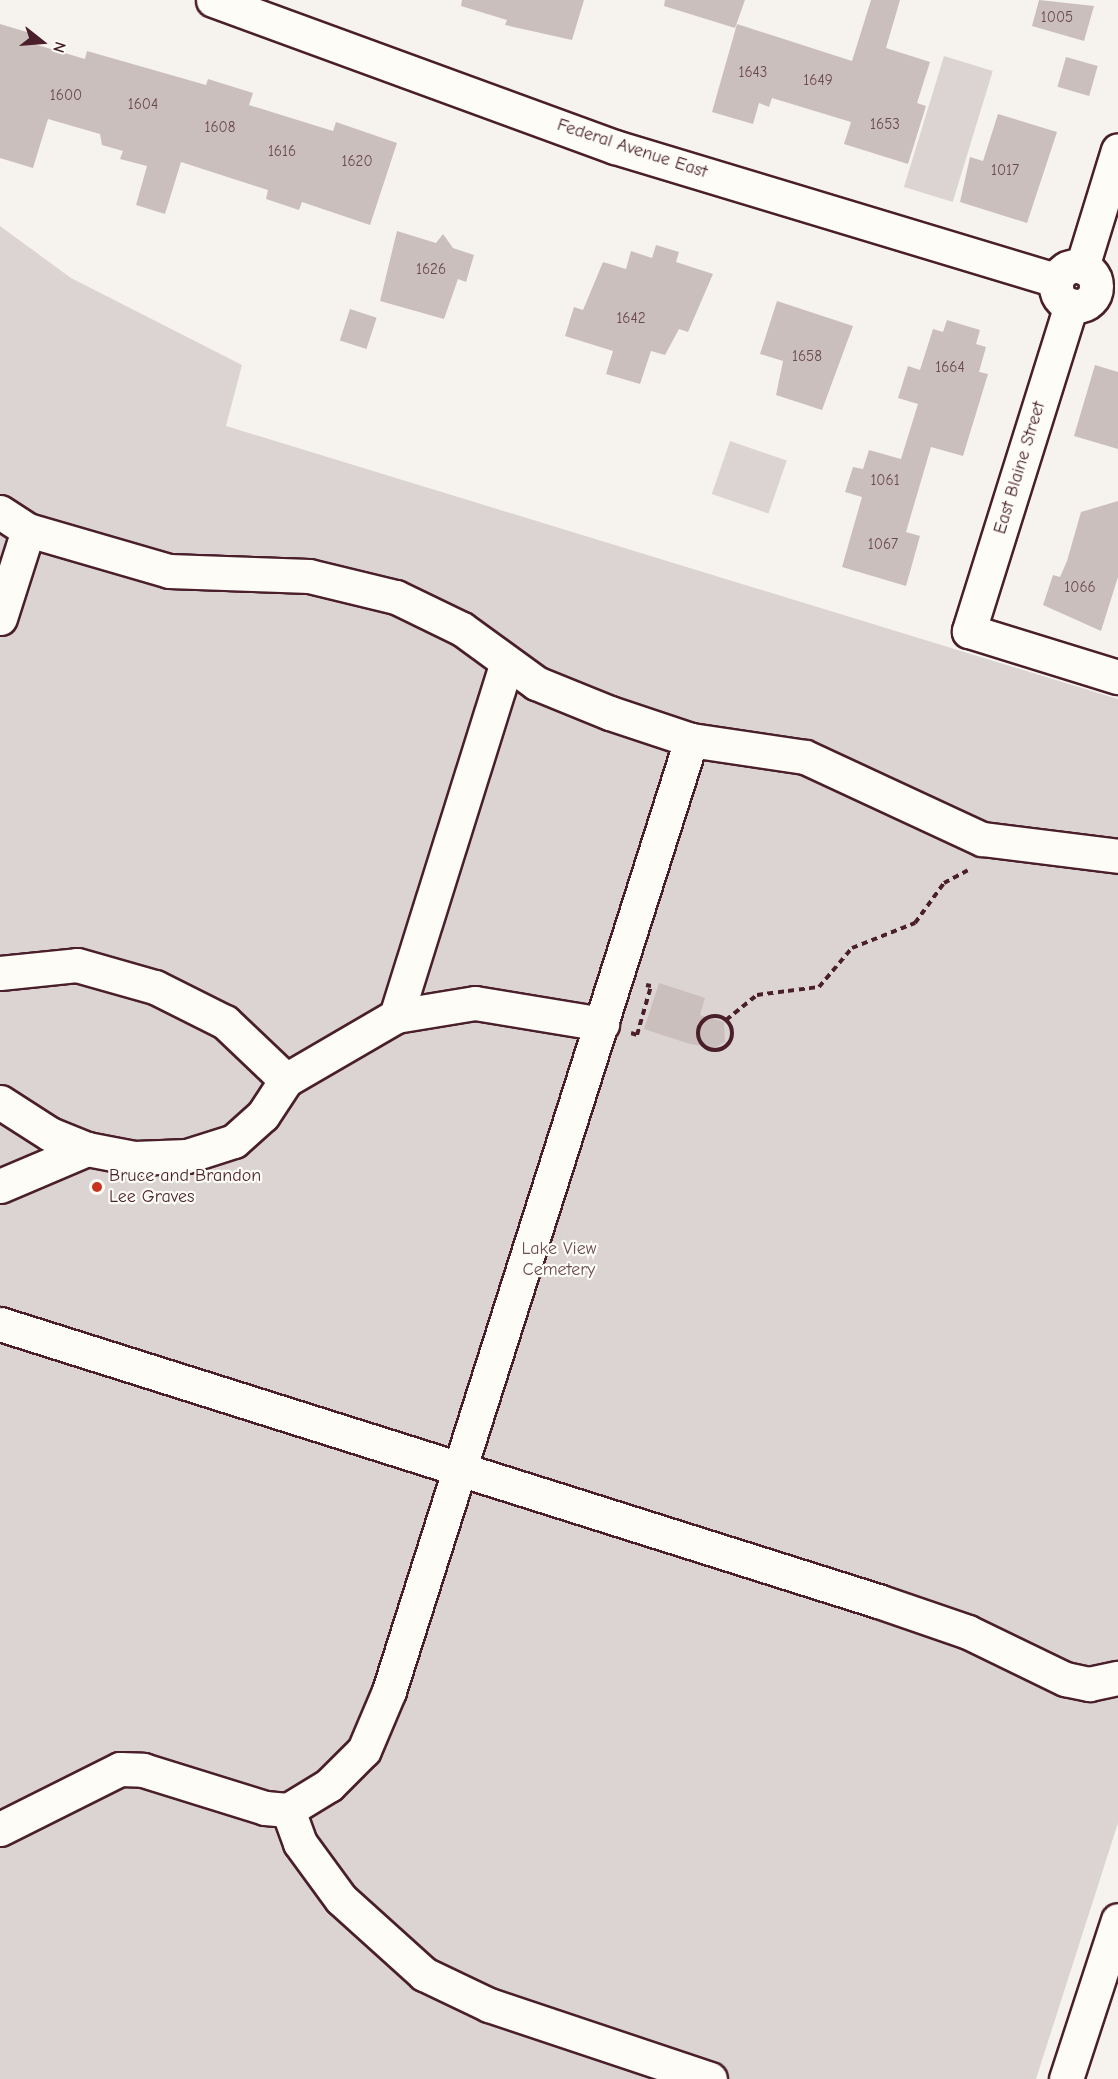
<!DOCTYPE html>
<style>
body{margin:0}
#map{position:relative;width:1118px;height:2079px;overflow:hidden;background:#f6f3ef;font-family:"Comic Neue",sans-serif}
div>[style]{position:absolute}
.green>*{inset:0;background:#dcd4d2;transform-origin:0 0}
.building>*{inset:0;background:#cbbfbe;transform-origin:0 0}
.path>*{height:4px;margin-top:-2px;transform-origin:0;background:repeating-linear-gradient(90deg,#4a1f2b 0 6px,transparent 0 10.5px)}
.path>.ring{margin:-2px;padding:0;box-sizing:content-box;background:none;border:4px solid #4a1f2b;border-radius:50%}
.roads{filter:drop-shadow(2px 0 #4a1f2b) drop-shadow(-2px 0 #4a1f2b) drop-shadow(0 2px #4a1f2b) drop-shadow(0 -2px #4a1f2b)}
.minor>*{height:33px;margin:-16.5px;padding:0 16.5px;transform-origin:16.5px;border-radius:16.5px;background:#fdfcf7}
.minor>.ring{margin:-16.5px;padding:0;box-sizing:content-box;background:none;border:33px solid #fdfcf7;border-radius:50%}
.dots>*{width:16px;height:16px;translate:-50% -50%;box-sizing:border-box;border:3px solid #fdfcf7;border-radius:50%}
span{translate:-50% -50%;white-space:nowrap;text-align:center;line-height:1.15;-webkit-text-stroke:4.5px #fdfcf7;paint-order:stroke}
.number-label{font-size:15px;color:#6a4750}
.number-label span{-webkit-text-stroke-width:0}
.street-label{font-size:18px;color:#4a1f2b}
.poi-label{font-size:18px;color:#4a1f2b}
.left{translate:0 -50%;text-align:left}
.park-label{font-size:18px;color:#6e4c55}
.north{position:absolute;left:12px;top:12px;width:60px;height:60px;-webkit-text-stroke:4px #fdfcf7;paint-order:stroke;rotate:107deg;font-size:16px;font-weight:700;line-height:24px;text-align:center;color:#4a1f2b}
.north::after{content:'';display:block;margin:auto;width:21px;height:27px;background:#4a1f2b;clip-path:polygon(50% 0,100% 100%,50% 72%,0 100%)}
</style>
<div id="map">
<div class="green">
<i style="left:944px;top:56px;width:51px;height:137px;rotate:17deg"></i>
<i style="clip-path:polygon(0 226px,71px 278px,242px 365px,226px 426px,1118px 699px,1118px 1823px,1036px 2079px,0 2079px)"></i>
<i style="left:730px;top:441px;width:60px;height:56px;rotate:19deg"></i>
</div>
<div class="building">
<i style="clip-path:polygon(462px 0,584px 0,572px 40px,505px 25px,507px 20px,461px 6px)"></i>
<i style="clip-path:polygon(665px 0,745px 0,735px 28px,664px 6px)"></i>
<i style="clip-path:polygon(871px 0,900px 0,886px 48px,930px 62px,917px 103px,926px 106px,908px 164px,844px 144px,851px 122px,772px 98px,769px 107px,759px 103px,753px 124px,712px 112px,737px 24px,852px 61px)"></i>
<i style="clip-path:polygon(1039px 0,1094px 6px,1084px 41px,1032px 26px)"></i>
<i style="clip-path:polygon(0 24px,37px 35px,34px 44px,85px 59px,87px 51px,206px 85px,208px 79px,253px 93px,249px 105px,333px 131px,336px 122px,397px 143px,370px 225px,302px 202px,299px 210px,266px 199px,268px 190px,181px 162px,165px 214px,136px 205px,147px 166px,120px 159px,123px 151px,102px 145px,100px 134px,48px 119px,33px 168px,0 158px)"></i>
<i style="left:1066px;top:57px;width:33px;height:31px;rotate:16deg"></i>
<i style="clip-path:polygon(998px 114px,1057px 132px,1027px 223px,960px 202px,970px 157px,983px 161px)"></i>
<i style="clip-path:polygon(397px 231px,436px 243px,443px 234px,453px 248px,474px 255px,466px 282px,458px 279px,444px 319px,380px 301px)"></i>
<i style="clip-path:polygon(656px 245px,679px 252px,676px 262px,713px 274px,688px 332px,679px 329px,665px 355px,651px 351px,640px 384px,606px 374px,613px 351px,565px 336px,574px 307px,583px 310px,603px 262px,626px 269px,631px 251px,652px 258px)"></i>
<i style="clip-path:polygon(777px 301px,853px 326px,822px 410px,776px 395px,783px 361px,760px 354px)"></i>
<i style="left:350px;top:309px;width:28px;height:33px;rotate:18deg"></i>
<i style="clip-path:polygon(947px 320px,980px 330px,976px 344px,986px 347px,979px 372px,988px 374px,963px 456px,931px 447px,906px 532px,920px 536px,906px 586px,842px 567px,862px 497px,845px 492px,853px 467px,863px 469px,869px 450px,901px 459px,918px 404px,898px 398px,908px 366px,920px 370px,933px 329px,943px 332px)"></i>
<i style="clip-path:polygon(1095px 365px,1118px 372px,1118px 449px,1074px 436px)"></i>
<i style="clip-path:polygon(1118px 501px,1118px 577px,1101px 631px,1043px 605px,1053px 575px,1060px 577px,1067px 561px,1081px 512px)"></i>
<i style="clip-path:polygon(659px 983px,705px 998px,700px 1015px,724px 1022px,725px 1042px,715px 1048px,690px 1044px,644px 1029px)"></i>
</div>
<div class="path">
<i class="ring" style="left:698px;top:1016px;width:30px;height:30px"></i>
<i style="left:726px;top:1020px;width:40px;rotate:-39deg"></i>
<i style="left:757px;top:995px;width:63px;rotate:-7.4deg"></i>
<i style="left:819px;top:987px;width:51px;rotate:-49.8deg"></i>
<i style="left:852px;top:948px;width:68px;rotate:-21.6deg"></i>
<i style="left:915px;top:923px;width:49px;rotate:-54.1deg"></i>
<i style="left:944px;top:883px;width:27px;rotate:-28deg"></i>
<i style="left:631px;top:1033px;width:6px;rotate:18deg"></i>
<i style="left:637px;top:1035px;width:51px;rotate:-74.1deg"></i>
<i style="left:651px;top:986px;width:5px;rotate:-169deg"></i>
</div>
<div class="roads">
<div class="minor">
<i style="left:213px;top:0;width:428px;rotate:20.1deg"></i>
<i style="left:615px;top:147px;width:461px;rotate:16.8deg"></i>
<i class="ring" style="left:1056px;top:266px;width:7px;height:7px"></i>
<i style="left:1082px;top:267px;width:122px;rotate:-72.9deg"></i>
<i style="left:1071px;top:305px;width:342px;rotate:107.4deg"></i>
<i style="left:969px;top:631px;width:156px;rotate:17.2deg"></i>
<i style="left:0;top:512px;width:33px;rotate:33deg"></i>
<i style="left:28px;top:530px;width:147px;rotate:16.2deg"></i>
<i style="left:169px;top:571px;width:140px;rotate:2deg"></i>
<i style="left:309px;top:576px;width:89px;rotate:13.6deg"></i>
<i style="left:396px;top:597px;width:73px;rotate:25.9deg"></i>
<i style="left:462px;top:629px;width:92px;rotate:36.1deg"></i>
<i style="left:536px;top:683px;width:80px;rotate:22.1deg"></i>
<i style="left:610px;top:713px;width:85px;rotate:18.4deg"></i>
<i style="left:691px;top:740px;width:115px;rotate:8.5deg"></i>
<i style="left:805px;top:757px;width:195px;rotate:24.9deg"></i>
<i style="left:982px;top:839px;width:137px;rotate:7.1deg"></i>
<i style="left:0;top:618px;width:92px;rotate:-72.3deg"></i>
<i style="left:0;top:973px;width:77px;rotate:-5.9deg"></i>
<i style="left:77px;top:965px;width:81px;rotate:15.8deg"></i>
<i style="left:155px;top:987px;width:78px;rotate:26.6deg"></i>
<i style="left:225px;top:1022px;width:84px;rotate:43.6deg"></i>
<i style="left:396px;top:1016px;width:368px;rotate:-72.6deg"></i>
<i style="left:0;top:1102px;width:59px;rotate:32.6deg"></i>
<i style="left:50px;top:1134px;width:40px;rotate:22deg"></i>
<i style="left:87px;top:1149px;width:48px;rotate:10.8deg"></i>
<i style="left:134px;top:1158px;width:53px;rotate:-2.2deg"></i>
<i style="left:187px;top:1156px;width:49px;rotate:-17.7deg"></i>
<i style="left:234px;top:1141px;width:39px;rotate:-42deg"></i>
<i style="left:263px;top:1115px;width:42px;rotate:-56.7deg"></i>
<i style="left:286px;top:1080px;width:127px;rotate:-30.2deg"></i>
<i style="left:396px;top:1016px;width:80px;rotate:-9.3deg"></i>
<i style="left:475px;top:1003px;width:129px;rotate:9.4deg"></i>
<i style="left:0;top:1186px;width:95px;rotate:-23deg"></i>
<i style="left:0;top:1324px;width:921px;rotate:17.51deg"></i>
<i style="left:878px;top:1601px;width:95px;rotate:19deg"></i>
<i style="left:968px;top:1632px;width:108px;rotate:25.9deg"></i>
<i style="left:1065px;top:1679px;width:25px;rotate:12deg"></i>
<i style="left:1089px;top:1684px;width:30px;rotate:-12deg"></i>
<i style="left:288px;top:1810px;width:35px;rotate:70deg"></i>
<i style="left:300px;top:1843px;width:69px;rotate:53.8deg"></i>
<i style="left:341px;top:1899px;width:112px;rotate:42.1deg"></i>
<i style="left:424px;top:1974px;width:72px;rotate:25.5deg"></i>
<i style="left:489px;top:2005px;width:233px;rotate:18.5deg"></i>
<i style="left:0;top:1829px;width:134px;rotate:-26.6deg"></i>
<i style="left:120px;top:1769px;width:23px;rotate:2deg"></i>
<i style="left:143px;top:1770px;width:128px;rotate:17.3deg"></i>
<i style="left:265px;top:1808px;width:23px;rotate:5deg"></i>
<i style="left:288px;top:1810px;width:48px;rotate:-31.4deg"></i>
<i style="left:329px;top:1785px;width:49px;rotate:-45deg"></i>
<i style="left:364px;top:1750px;width:64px;rotate:-67deg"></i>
<i style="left:389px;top:1691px;width:998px;rotate:-72.38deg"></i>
<i style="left:1066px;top:2079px;width:167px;rotate:-71.9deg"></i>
</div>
</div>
<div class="dots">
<i style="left:97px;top:1187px;background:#c8321e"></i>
</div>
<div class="number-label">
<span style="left:1057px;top:18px">1005</span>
<span style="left:753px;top:73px">1643</span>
<span style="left:818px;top:81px">1649</span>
<span style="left:66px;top:96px">1600</span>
<span style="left:143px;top:105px">1604</span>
<span style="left:885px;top:125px">1653</span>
<span style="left:220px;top:128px">1608</span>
<span style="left:282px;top:152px">1616</span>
<span style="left:357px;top:162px">1620</span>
<span style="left:1005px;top:171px">1017</span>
<span style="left:431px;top:270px">1626</span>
<span style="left:631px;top:319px">1642</span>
<span style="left:807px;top:357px">1658</span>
<span style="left:950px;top:368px">1664</span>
<span style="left:885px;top:481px">1061</span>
<span style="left:883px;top:545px">1067</span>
<span style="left:1080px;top:588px">1066</span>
</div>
<div class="street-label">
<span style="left:632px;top:149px;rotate:18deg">Federal Avenue East</span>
<span style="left:1020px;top:468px;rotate:-73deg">East Blaine Street</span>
</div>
<div class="poi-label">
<span class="left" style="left:109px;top:1187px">Bruce and Brandon<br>Lee Graves</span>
</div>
<div class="park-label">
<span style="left:559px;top:1260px">Lake View<br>Cemetery</span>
</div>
<div class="north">N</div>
</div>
